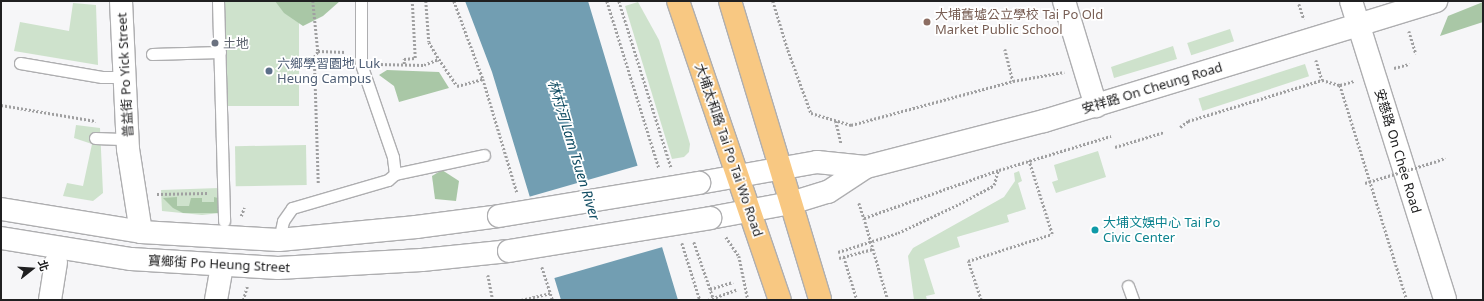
<!DOCTYPE html>
<meta charset="utf-8">
<style>
body{margin:0}
#map{position:relative;width:1484px;height:301px;overflow:hidden;background:#f6f6f8;font-family:"Noto Sans","Noto Sans TC",sans-serif}
div>[style]{position:absolute}
.green>*{inset:0;background:#cee2cc;transform-origin:0 0}
.forest>*{inset:0;background:#a9c7a6}
.water>*{inset:0;background:#729eb2}
.pier>*{inset:0;background:#f6f6f8;transform-origin:0 0}
.path>*{height:2.5px;margin-top:-1.25px;transform-origin:0;background:repeating-linear-gradient(90deg,#a0a0a1 0 2px,transparent 0 4px)}
.roads{filter:drop-shadow(1px 0 #aeaeb0) drop-shadow(-1px 0 #aeaeb0) drop-shadow(0 1px #aeaeb0) drop-shadow(0 -1px #aeaeb0)}
.lane>*{height:11px;margin:-5.5px;padding:0 5.5px;transform-origin:5.5px;border-radius:5.5px;background:#fff}
.street>*{height:22px;margin:-11px;padding:0 11px;transform-origin:11px;border-radius:11px;background:#fff}
.secondary>*{height:22px;margin:-11px;padding:0 11px;transform-origin:11px;border-radius:11px;background:#fff}
.primary>*{height:22px;margin:-11px;padding:0 11px;transform-origin:11px;border-radius:11px;background:#f8c882}
.path-bridge>*{height:2.5px;margin-top:-1.25px;transform-origin:0;background:repeating-linear-gradient(90deg,#a0a0a1 0 2px,transparent 0 4px)}
.bridges{filter:drop-shadow(1px 0 #aeaeb0) drop-shadow(-1px 0 #aeaeb0) drop-shadow(0 1px #aeaeb0) drop-shadow(0 -1px #aeaeb0)}
.secondary-bridge>*{height:22px;margin:-11px;padding:0 11px;transform-origin:11px;border-radius:11px;background:#fff}
.dots>*{width:11px;height:11px;translate:-50% -50%;box-sizing:border-box;border:2px solid #fff;border-radius:50%}
span{translate:-50% -50%;white-space:nowrap;text-align:center;line-height:1.15;-webkit-text-stroke:3.5px #fff;paint-order:stroke}
.education-label{font-size:13px;color:#785e54}
.left{translate:0 -50%;text-align:left}
.worship-label{font-size:13px;color:#5b616d}
.service-label{font-size:13px;color:#4e5e75}
.street-label{font-size:13px;color:#202021}
.culture-label{font-size:13px;color:#0d838f}
.water-label{font-size:14px;color:#104c62;font-style:italic}
.frame{position:absolute;inset:0;border:2px solid #202021;pointer-events:none}
.north{position:absolute;left:12px;top:249px;width:40px;height:40px;-webkit-text-stroke:3px #fff;paint-order:stroke;rotate:73deg;font-size:11px;font-weight:700;line-height:16px;text-align:center;color:#202021}
.north::after{content:'';display:block;margin:auto;width:14px;height:18px;background:#202021;clip-path:polygon(50% 0,100% 100%,50% 72%,0 100%)}
</style>
<div id="map">
<div class="green">
<i style="left:224px;top:1px;width:75px;height:105px"></i>
<i style="clip-path:polygon(638px 2px,659px 40px,690px 144px,689px 152px,684px 157px,672px 159px,625px 6px)"></i>
<i style="clip-path:polygon(73px 3px,96px 5px,98px 65px,14px 51px,20px 22px,69px 31px)"></i>
<i style="left:1230px;top:29px;width:13px;height:45px;rotate:72deg"></i>
<i style="clip-path:polygon(1173px 46px,1177px 59px,1114px 78px,1111px 67px)"></i>
<i style="left:1305px;top:64px;width:13px;height:112px;rotate:72deg"></i>
<i style="clip-path:polygon(76px 125px,100px 128px,103px 193px,93px 201px,63px 196px,67px 183px,83px 186px,92px 144px,74px 138px)"></i>
<i style="left:306px;top:145px;width:40px;height:71px;rotate:89deg"></i>
<i style="clip-path:polygon(1098px 151px,1106px 177px,1056px 193px,1052px 182px,1058px 180px,1054px 165px)"></i>
<i style="clip-path:polygon(1019px 171px,1022px 181px,1018px 183px,1026px 209px,1007px 215px,1009px 222px,957px 237px,960px 247px,924px 259px,935px 294px,926px 296px,927px 300px,914px 300px,908px 256px,913px 248px,1004px 197px,1015px 181px,1014px 173px)"></i>
<i style="clip-path:polygon(219px 188px,220px 213px,202px 215px,162px 211px,161px 190px)"></i>
</div>
<div class="forest">
<i style="clip-path:polygon(275px 1px,340px 1px,323px 16px,303px 26px,284px 13px)"></i>
<i style="clip-path:polygon(1483px 2px,1483px 22px,1440px 36px,1448px 16px)"></i>
<i style="clip-path:polygon(387px 70px,439px 72px,449px 88px,399px 102px,394px 86px,379px 75px)"></i>
<i style="clip-path:polygon(442px 170px,459px 181px,456px 201px,435px 199px,432px 176px)"></i>
<i style="clip-path:polygon(177px 197px,177px 206px,189px 206px,191px 198px,202px 198px,202px 202px,214px 202px,214px 197px,218px 198px,219px 213px,183px 213px,173px 208px,163px 198px)"></i>
</div>
<div class="water">
<i style="clip-path:polygon(465px 1px,588px 1px,678px 300px,561px 300px,492px 72px)"></i>
</div>
<div class="pier">
<i style="left:640px;top:165px;width:85px;height:116px;rotate:74deg"></i>
</div>
<div class="path">
<i style="left:313px;top:1px;width:50px;rotate:84.3deg"></i>
<i style="left:318px;top:51px;width:28px;rotate:2deg"></i>
<i style="left:426px;top:1px;width:41px;rotate:85.8deg"></i>
<i style="left:429px;top:42px;width:20px;rotate:60deg"></i>
<i style="left:454px;top:1px;width:83px;rotate:69.6deg"></i>
<i style="left:483px;top:79px;width:118px;rotate:73.3deg"></i>
<i style="left:607px;top:1px;width:175px;rotate:72.7deg"></i>
<i style="left:619px;top:1px;width:174px;rotate:72.6deg"></i>
<i style="left:773px;top:1px;width:51px;rotate:73deg"></i>
<i style="left:788px;top:50px;width:67px;rotate:69.9deg"></i>
<i style="left:811px;top:113px;width:42px;rotate:16.7deg"></i>
<i style="left:851px;top:125px;width:168px;rotate:-15.2deg"></i>
<i style="left:1013px;top:81px;width:52px;rotate:-10deg"></i>
<i style="left:1299px;top:4px;width:16px;rotate:72deg"></i>
<i style="left:1409px;top:31px;width:24px;rotate:73deg"></i>
<i style="left:1005px;top:49px;width:33px;rotate:76deg"></i>
<i style="left:1316px;top:60px;width:21px;rotate:73deg"></i>
<i style="left:377px;top:64px;width:47px;rotate:1.2deg"></i>
<i style="left:424px;top:65px;width:16px;rotate:-22deg"></i>
<i style="left:439px;top:59px;width:32px;rotate:56deg"></i>
<i style="left:457px;top:86px;width:27px;rotate:-15deg"></i>
<i style="left:404px;top:64px;width:5px;rotate:-90deg"></i>
<i style="left:404px;top:59px;width:11px;rotate:-5deg"></i>
<i style="left:415px;top:58px;width:57px;rotate:-93deg"></i>
<i style="left:1394px;top:68px;width:16px;rotate:-15deg"></i>
<i style="left:1340px;top:85px;width:15px;rotate:-16deg"></i>
<i style="left:1px;top:105px;width:96px;rotate:9.6deg"></i>
<i style="left:836px;top:121px;width:23px;rotate:77deg"></i>
<i style="left:1180px;top:127px;width:10px;rotate:-37deg"></i>
<i style="left:1188px;top:121px;width:140px;rotate:-17deg"></i>
<i style="left:1322px;top:80px;width:19px;rotate:16deg"></i>
<i style="left:1340px;top:85px;width:225px;rotate:72.7deg"></i>
<i style="left:1115px;top:147px;width:51px;rotate:-17deg"></i>
<i style="left:1434px;top:162px;width:12px;rotate:-20deg"></i>
<i style="left:318px;top:183px;width:126px;rotate:-91.8deg"></i>
<i style="left:314px;top:57px;width:7px;rotate:-56deg"></i>
<i style="left:157px;top:194px;width:51px;rotate:-1.1deg"></i>
<i style="left:859px;top:203px;width:16px;rotate:72deg"></i>
<i style="left:864px;top:218px;width:143px;rotate:-19.6deg"></i>
<i style="left:999px;top:170px;width:117px;rotate:-16.9deg"></i>
<i style="left:241px;top:216px;width:9px;rotate:-69deg"></i>
<i style="left:864px;top:218px;width:85px;rotate:73.7deg"></i>
<i style="left:726px;top:237px;width:23px;rotate:56deg"></i>
<i style="left:739px;top:256px;width:45px;rotate:78.4deg"></i>
<i style="left:694px;top:242px;width:61px;rotate:71deg"></i>
<i style="left:682px;top:243px;width:60px;rotate:72.5deg"></i>
<i style="left:838px;top:252px;width:63px;rotate:-17.6deg"></i>
<i style="left:898px;top:233px;width:68px;rotate:-25.4deg"></i>
<i style="left:959px;top:204px;width:40px;rotate:-28deg"></i>
<i style="left:994px;top:185px;width:16px;rotate:-75deg"></i>
<i style="left:844px;top:257px;width:45px;rotate:73.2deg"></i>
<i style="left:839px;top:258px;width:35px;rotate:-15deg"></i>
<i style="left:542px;top:267px;width:35px;rotate:72deg"></i>
<i style="left:488px;top:275px;width:25px;rotate:79deg"></i>
<i style="left:710px;top:289px;width:24px;rotate:-17deg"></i>
<i style="left:243px;top:300px;width:14px;rotate:-73deg"></i>
<i style="left:521px;top:300px;width:31px;rotate:-13deg"></i>
<i style="left:708px;top:300px;width:30px;rotate:-20deg"></i>
<i style="left:981px;top:300px;width:41px;rotate:-108.4deg"></i>
<i style="left:968px;top:261px;width:88px;rotate:-17.8deg"></i>
<i style="left:1052px;top:234px;width:77px;rotate:-107.5deg"></i>
</div>
<div class="roads">
<div class="lane">
<i style="left:218px;top:1px;width:220px;rotate:88.4deg"></i>
<i style="left:152px;top:54px;width:68px;rotate:-1.7deg"></i>
<i style="left:20px;top:63px;width:83px;rotate:9.7deg"></i>
<i style="left:102px;top:77px;width:23px"></i>
<i style="left:95px;top:138px;width:33px;rotate:2deg"></i>
<i style="left:395px;top:174px;width:91px;rotate:-12.1deg"></i>
<i style="left:279px;top:240px;width:19px;rotate:-78deg"></i>
<i style="left:283px;top:221px;width:16px;rotate:-55deg"></i>
<i style="left:292px;top:208px;width:100px;rotate:-16.3deg"></i>
<i style="left:388px;top:180px;width:9px;rotate:-41deg"></i>
<i style="left:395px;top:174px;width:17px;rotate:-97deg"></i>
<i style="left:393px;top:157px;width:98px;rotate:-109deg"></i>
<i style="left:361px;top:64px;width:63px;rotate:-90deg"></i>
<i style="left:1128px;top:286px;width:15px;rotate:70deg"></i>
</div>
<div class="street">
<i style="left:1064px;top:1px;width:110px;rotate:73.1deg"></i>
<i style="left:1358px;top:25px;width:82px;rotate:-17.1deg"></i>
<i style="left:50px;top:300px;width:38px;rotate:-81deg"></i>
</div>
<div class="secondary">
<i style="left:121px;top:1px;width:148px;rotate:87.3deg"></i>
<i style="left:128px;top:149px;width:84px;rotate:81.1deg"></i>
<i style="left:1351px;top:1px;width:313px;rotate:72.5deg"></i>
<i style="left:699px;top:183px;width:120px;rotate:-10.1deg"></i>
<i style="left:817px;top:162px;width:49px;rotate:5.8deg"></i>
<i style="left:1px;top:209px;width:142px;rotate:9.3deg"></i>
<i style="left:141px;top:232px;width:138px;rotate:3.3deg"></i>
<i style="left:279px;top:240px;width:138px;rotate:-5.4deg"></i>
<i style="left:416px;top:227px;width:84px;rotate:-7.5deg"></i>
<i style="left:710px;top:218px;width:82px;rotate:-10.5deg"></i>
<i style="left:791px;top:203px;width:39px;rotate:-17deg"></i>
<i style="left:828px;top:192px;width:45px;rotate:-33.3deg"></i>
<i style="left:866px;top:167px;width:184px;rotate:-14.5deg"></i>
<i style="left:1044px;top:121px;width:328px;rotate:-17deg"></i>
<i style="left:1px;top:238px;width:132px;rotate:9.2deg"></i>
<i style="left:131px;top:259px;width:147px;rotate:3.5deg"></i>
<i style="left:278px;top:268px;width:144px;rotate:-3.2deg"></i>
<i style="left:422px;top:260px;width:87px;rotate:-5.9deg"></i>
<i style="left:216px;top:300px;width:34px;rotate:-80deg"></i>
</div>
<div class="primary">
<i style="left:678px;top:1px;width:316px;rotate:71.2deg"></i>
<i style="left:730px;top:1px;width:312px;rotate:73.2deg"></i>
</div>
</div>
<div class="path-bridge">
<i style="left:1365px;top:183px;width:72px;rotate:-16.9deg"></i>
</div>
<div class="bridges">
<div class="secondary-bridge">
<i style="left:499px;top:216px;width:203px;rotate:-9.4deg"></i>
<i style="left:509px;top:251px;width:204px;rotate:-9.3deg"></i>
</div>
</div>
<div class="dots">
<i style="left:927px;top:22px;background:#8d6e63"></i>
<i style="left:215px;top:43px;background:#6b7280"></i>
<i style="left:269px;top:71px;background:#5c6f8a"></i>
<i style="left:1095px;top:230px;background:#0f9aa8"></i>
</div>
<div class="education-label">
<span class="left" style="left:935px;top:22px">大埔舊墟公立學校 Tai Po Old<br>Market Public School</span>
</div>
<div class="worship-label">
<span class="left" style="left:223px;top:43px">土地</span>
</div>
<div class="service-label">
<span class="left" style="left:277px;top:71px">六鄉學習園地 Luk<br>Heung Campus</span>
</div>
<div class="street-label">
<span style="left:125px;top:75px;rotate:-93deg">普益街 Po Yick Street</span>
<span style="left:1152px;top:88px;rotate:-17deg">安祥路 On Cheung Road</span>
<span style="left:729px;top:150px;rotate:71deg">大埔太和路 Tai Po Tai Wo Road</span>
<span style="left:1398px;top:151px;rotate:73deg">安慈路 On Chee Road</span>
<span style="left:219px;top:264px;rotate:3deg">寶鄉街 Po Heung Street</span>
</div>
<div class="culture-label">
<span class="left" style="left:1103px;top:230px">大埔文娛中心 Tai Po<br>Civic Center</span>
</div>
<div class="water-label">
<span style="left:574px;top:150px;rotate:73deg">林村河 Lam Tsuen River</span>
</div>
<div class="frame"></div>
<div class="north">北</div>
</div>
